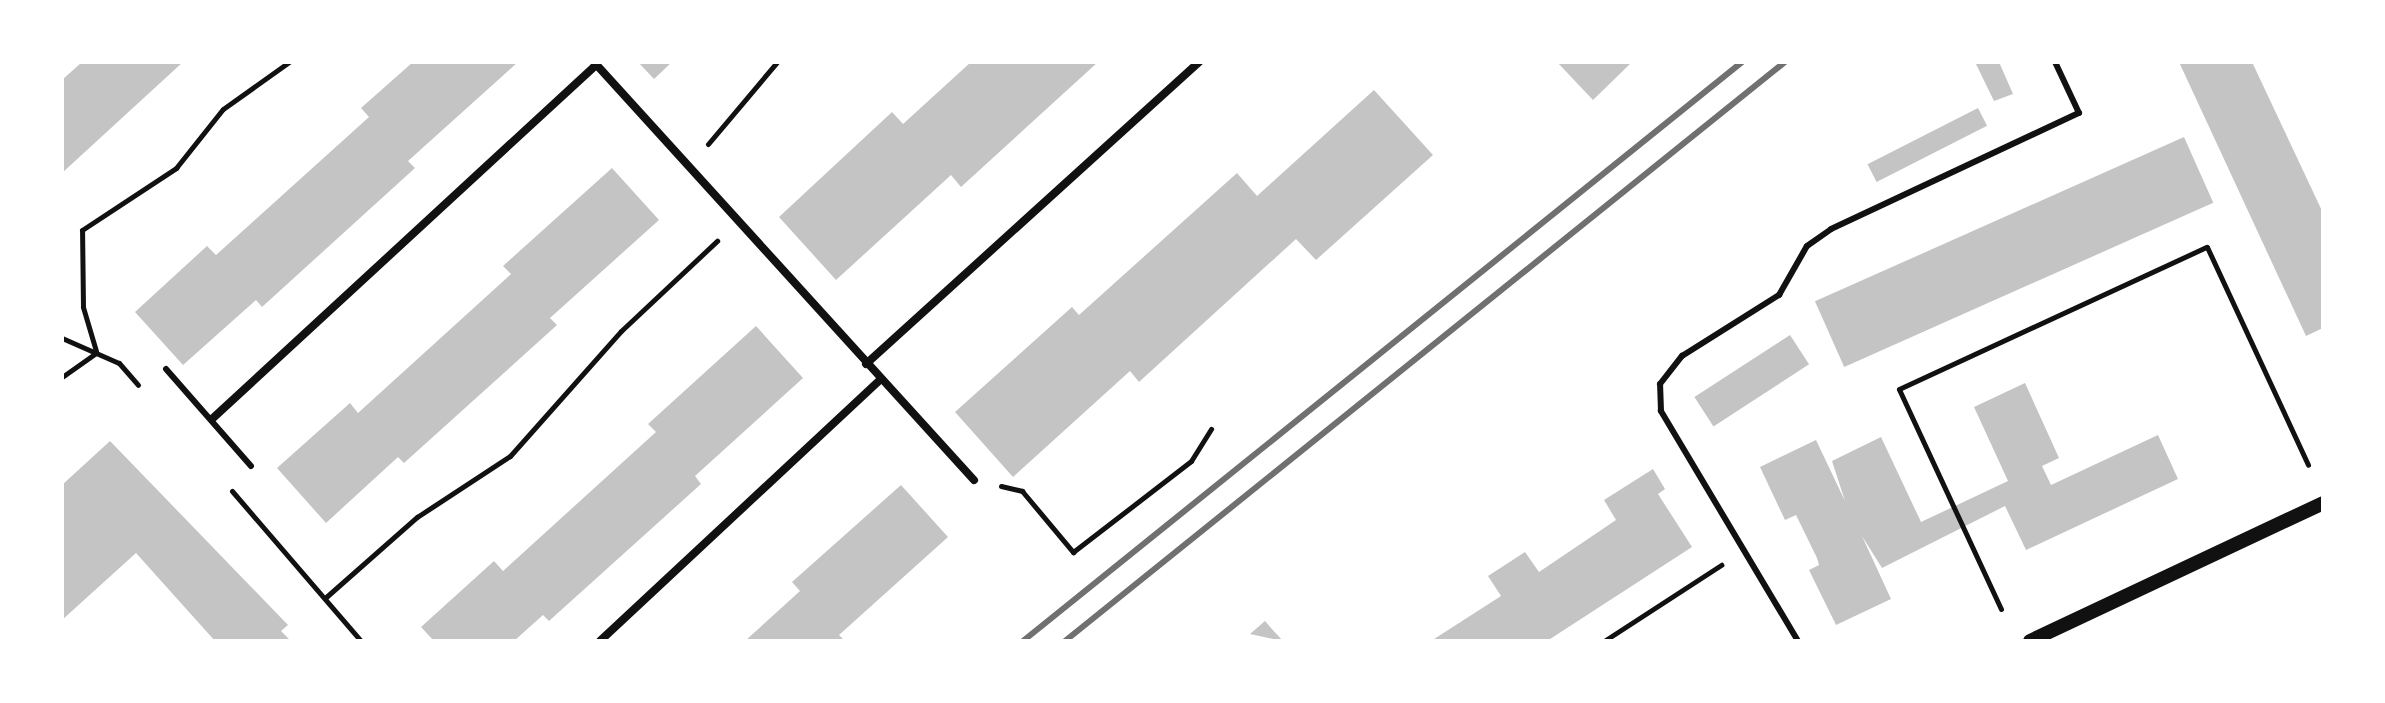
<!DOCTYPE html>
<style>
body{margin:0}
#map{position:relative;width:2385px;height:703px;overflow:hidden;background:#fff;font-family:"Fira Sans",sans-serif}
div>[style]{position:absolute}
.building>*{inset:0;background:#c4c4c4;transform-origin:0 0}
.path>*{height:5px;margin:-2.5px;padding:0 2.5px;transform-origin:2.5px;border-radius:2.5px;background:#111}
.service>*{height:6px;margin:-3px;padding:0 3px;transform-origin:3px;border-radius:3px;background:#111}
.minor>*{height:8px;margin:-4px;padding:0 4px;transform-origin:4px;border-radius:4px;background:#111}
.tertiary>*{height:14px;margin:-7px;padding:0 7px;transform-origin:7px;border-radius:7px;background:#111}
.rail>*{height:6px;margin:-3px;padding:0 3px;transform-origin:3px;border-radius:3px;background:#707070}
span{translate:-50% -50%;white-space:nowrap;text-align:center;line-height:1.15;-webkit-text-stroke:7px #fff;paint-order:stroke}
.frame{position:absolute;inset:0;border:64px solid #fff;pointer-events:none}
</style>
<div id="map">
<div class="building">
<i style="clip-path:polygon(82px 62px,183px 62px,62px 173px,62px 80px)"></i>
<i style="clip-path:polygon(413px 62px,518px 62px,408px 161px,415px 168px,262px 307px,256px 300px,183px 365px,135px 312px,207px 246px,216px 255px,369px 117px,361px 108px)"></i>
<i style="clip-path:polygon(638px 62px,672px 62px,654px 79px)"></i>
<i style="clip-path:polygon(971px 62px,1098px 62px,961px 187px,951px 175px,836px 280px,779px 217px,892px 112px,903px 124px)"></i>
<i style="clip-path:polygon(1557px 62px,1632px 62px,1593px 100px)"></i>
<i style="clip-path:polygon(1975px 62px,1999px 62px,2013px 94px,1994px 101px)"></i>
<i style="clip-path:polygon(2179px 62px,2252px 62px,2323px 213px,2323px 328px,2306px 336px)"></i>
<i style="clip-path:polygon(1374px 90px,1433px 155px,1316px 260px,1296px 239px,1139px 382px,1130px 371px,1013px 477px,955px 412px,1072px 307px,1079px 315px,1237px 173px,1257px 196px)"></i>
<i style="left:1978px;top:108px;width:20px;height:124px;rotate:63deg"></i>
<i style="left:2184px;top:137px;width:72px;height:404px;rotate:66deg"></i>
<i style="clip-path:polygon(612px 168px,659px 220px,550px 318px,557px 325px,404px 463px,398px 457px,326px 523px,277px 468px,350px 403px,358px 413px,511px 274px,503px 266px)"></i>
<i style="clip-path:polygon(756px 326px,803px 378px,695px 476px,701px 484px,549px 621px,543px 615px,514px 641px,434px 641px,421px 627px,494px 561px,503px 571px,656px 432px,648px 424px)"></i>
<i style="left:1790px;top:335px;width:35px;height:114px;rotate:57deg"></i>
<i style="clip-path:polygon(2025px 383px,2059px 458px,2042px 466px,2051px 485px,2158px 435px,2178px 479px,2026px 550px,2005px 506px,1882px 568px,1862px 536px,1891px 599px,1836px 625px,1809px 570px,1819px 565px,1817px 558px,1796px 515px,1785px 520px,1760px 467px,1816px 440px,1845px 501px,1832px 461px,1881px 437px,1921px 522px,2008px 481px,1974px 407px)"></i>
<i style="clip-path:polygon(110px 441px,288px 625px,281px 631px,291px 641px,215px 641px,136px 553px,62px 620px,62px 485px)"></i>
<i style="clip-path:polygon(1653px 469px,1665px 489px,1658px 494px,1692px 547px,1547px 641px,1431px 641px,1501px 596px,1488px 576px,1525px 552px,1539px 572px,1616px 520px,1604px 500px)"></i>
<i style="clip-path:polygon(901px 485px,948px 537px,839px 635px,845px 641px,745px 641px,800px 591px,792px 582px)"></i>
<i style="clip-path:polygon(1265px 621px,1271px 628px,1283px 641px,1250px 634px)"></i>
</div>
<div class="path">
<i style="left:708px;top:144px;width:107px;rotate:-49.9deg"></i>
<i style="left:62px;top:338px;width:62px;rotate:23.7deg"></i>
<i style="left:119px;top:363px;width:29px;rotate:49deg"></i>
<i style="left:96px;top:351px;width:46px;rotate:-106.5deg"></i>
<i style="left:83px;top:307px;width:77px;rotate:-90.7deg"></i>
<i style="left:82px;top:230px;width:113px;rotate:-33.4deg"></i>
<i style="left:176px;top:168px;width:75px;rotate:-51.5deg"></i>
<i style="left:223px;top:109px;width:81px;rotate:-35.5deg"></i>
<i style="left:62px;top:377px;width:42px;rotate:-35.2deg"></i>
<i style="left:1001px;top:486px;width:22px;rotate:13deg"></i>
<i style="left:1022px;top:491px;width:80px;rotate:50.1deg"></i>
<i style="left:1073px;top:552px;width:149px;rotate:-37.6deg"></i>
<i style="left:1191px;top:461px;width:38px;rotate:-58deg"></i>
<i style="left:232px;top:491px;width:198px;rotate:49.3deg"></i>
<i style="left:325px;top:598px;width:123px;rotate:-41.4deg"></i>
<i style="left:417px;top:517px;width:111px;rotate:-33.3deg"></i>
<i style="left:510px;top:456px;width:167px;rotate:-48.4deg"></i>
<i style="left:621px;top:331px;width:132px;rotate:-43.2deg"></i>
<i style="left:2001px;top:609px;width:242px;rotate:-114.9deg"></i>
<i style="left:1899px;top:389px;width:339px;rotate:-24.8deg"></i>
<i style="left:2207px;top:247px;width:240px;rotate:65.1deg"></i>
<i style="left:1604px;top:641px;width:140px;rotate:-33deg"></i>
</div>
<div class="service">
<i style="left:166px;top:369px;width:129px;rotate:48.8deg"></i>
<i style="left:1798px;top:641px;width:268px;rotate:-120.8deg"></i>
<i style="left:1661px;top:411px;width:27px;rotate:-92deg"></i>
<i style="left:1660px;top:384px;width:36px;rotate:-52deg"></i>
<i style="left:1682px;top:356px;width:115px;rotate:-32.2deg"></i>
<i style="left:1779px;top:295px;width:56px;rotate:-60.3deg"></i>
<i style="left:1807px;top:246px;width:29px;rotate:-35deg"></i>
<i style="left:1831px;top:229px;width:274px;rotate:-25.1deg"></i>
<i style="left:2079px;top:113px;width:56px;rotate:-115.2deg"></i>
</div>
<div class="minor">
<i style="left:594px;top:62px;width:565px;rotate:47.73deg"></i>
<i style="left:866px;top:364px;width:450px;rotate:-42.2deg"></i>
<i style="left:212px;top:419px;width:522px;rotate:-42.67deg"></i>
<i style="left:600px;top:641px;width:384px;rotate:-43deg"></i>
</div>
<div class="tertiary">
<i style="left:2030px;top:641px;width:324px;rotate:-25.2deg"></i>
</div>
<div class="rail">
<i style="left:1023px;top:641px;width:923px;rotate:-38.84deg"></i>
<i style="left:1065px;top:641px;width:924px;rotate:-38.81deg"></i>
</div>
<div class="frame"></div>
</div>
